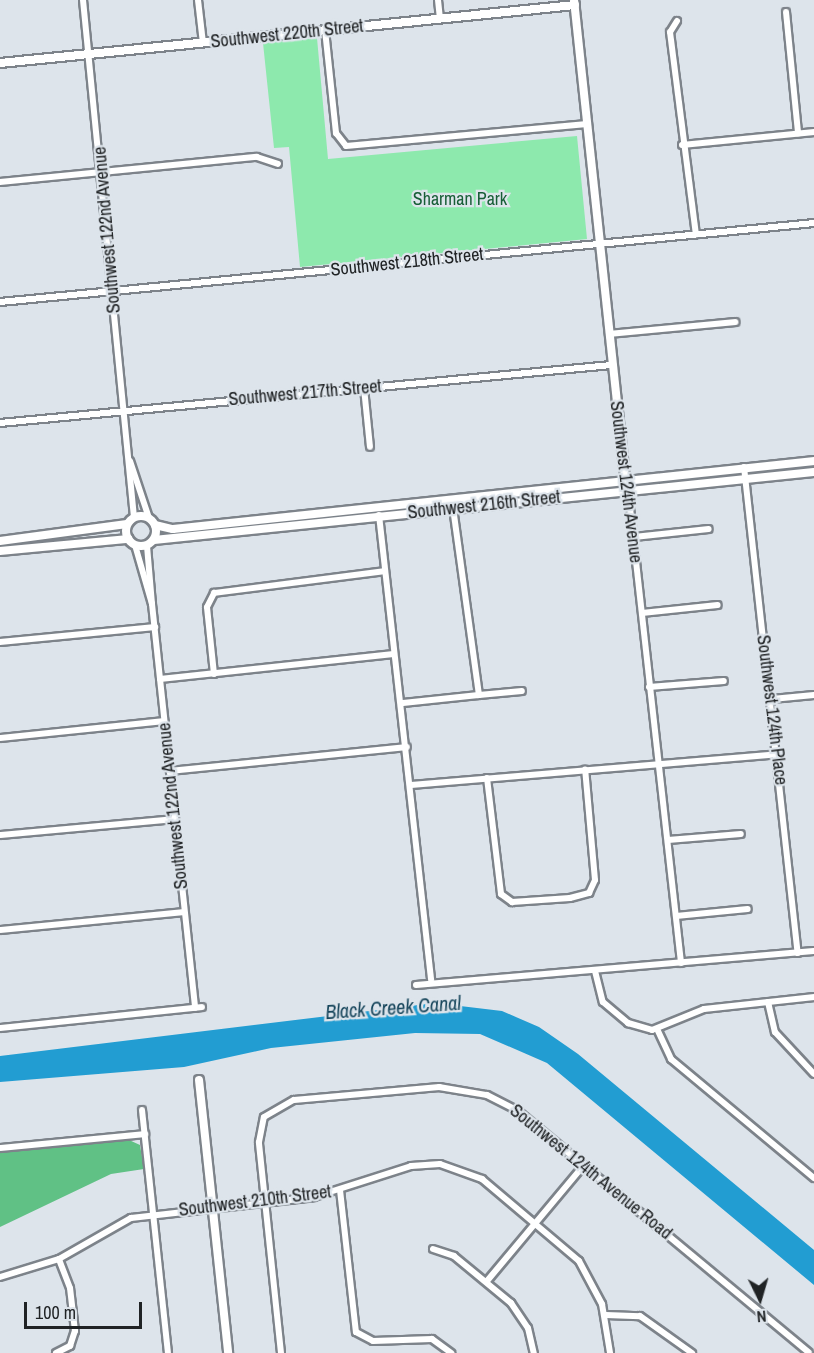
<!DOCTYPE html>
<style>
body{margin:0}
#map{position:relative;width:814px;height:1353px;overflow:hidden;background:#dde4eb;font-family:"Archivo Narrow",sans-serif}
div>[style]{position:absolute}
.green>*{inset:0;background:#8de9ad}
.forest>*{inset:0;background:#60c185}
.water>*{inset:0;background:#229dd2}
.roads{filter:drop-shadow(2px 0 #7d838a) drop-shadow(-2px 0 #7d838a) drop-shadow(0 2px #7d838a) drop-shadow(0 -2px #7d838a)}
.minor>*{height:6px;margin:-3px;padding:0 3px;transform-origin:3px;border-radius:3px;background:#fff}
.tertiary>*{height:8px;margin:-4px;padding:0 4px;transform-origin:4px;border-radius:4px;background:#fff}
.tertiary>.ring{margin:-4px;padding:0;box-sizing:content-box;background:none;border:8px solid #fff;border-radius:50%}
span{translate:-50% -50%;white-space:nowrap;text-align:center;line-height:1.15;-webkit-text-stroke:4.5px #dde4eb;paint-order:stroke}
.street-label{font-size:18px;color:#202325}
.park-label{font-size:18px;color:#175e37}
.water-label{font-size:20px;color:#16455b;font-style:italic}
.north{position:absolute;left:730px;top:1269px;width:60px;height:60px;-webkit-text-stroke:4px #dde4eb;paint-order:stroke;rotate:175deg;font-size:16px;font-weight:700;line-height:24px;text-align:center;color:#202325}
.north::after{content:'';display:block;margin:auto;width:21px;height:27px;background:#202325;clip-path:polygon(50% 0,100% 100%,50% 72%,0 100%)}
.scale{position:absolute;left:24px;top:1302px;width:118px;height:27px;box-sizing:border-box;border:3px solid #202325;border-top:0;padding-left:8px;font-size:18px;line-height:21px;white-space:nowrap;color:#202325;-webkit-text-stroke:4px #dde4eb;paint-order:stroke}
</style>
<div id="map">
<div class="green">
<i style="clip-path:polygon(317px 38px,328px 159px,577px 136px,587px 239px,300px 267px,289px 147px,274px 148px,263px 43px)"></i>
</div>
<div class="forest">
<i style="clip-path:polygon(129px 1140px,140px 1145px,144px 1169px,111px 1174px,0 1227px,0 1151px)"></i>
</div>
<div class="water">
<i style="clip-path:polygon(435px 1003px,502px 1011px,539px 1027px,578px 1054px,814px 1250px,814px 1285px,547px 1063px,480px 1034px,415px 1033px,271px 1048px,184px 1067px,0 1082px,0 1056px)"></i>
</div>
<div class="roads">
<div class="minor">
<i style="left:83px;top:0;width:520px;rotate:84.37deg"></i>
<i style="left:198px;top:0;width:43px;rotate:83.4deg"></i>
<i style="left:438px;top:0;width:19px;rotate:84deg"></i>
<i style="left:786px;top:12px;width:122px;rotate:84.3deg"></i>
<i style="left:677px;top:21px;width:13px;rotate:122deg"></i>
<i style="left:670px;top:32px;width:204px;rotate:82.7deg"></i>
<i style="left:325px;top:30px;width:104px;rotate:83.9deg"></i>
<i style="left:336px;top:133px;width:16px;rotate:52deg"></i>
<i style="left:346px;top:146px;width:242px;rotate:-5.2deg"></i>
<i style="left:682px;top:145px;width:133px;rotate:-5.6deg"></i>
<i style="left:0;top:182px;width:258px;rotate:-5.6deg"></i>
<i style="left:257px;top:157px;width:22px;rotate:18deg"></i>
<i style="left:0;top:302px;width:818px;rotate:-5.54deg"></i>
<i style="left:609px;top:334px;width:127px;rotate:-5.4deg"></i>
<i style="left:364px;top:388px;width:59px;rotate:84.2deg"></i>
<i style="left:0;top:423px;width:614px;rotate:-5.42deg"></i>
<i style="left:130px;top:461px;width:60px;rotate:71.6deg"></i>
<i style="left:744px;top:467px;width:489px;rotate:83.7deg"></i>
<i style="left:628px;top:490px;width:476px;rotate:83.6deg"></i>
<i style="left:379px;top:515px;width:468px;rotate:83.6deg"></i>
<i style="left:634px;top:537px;width:75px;rotate:-6.1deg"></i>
<i style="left:135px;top:545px;width:61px;rotate:73.9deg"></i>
<i style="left:152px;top:604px;width:406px;rotate:83.9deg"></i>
<i style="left:147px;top:546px;width:58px;rotate:85.1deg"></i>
<i style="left:642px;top:613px;width:76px;rotate:-6deg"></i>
<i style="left:0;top:642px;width:156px;rotate:-5.5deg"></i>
<i style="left:214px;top:674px;width:67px;rotate:-96deg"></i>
<i style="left:207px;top:607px;width:16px;rotate:-63deg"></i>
<i style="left:214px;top:593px;width:172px;rotate:-7.3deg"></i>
<i style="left:160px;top:679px;width:235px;rotate:-6.1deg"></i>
<i style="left:649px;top:687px;width:75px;rotate:-4.6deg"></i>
<i style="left:479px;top:695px;width:43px;rotate:-5.3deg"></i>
<i style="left:772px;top:699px;width:42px;rotate:-5.4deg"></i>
<i style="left:403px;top:703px;width:76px;rotate:-6deg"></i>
<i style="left:479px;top:695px;width:189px;rotate:-97.9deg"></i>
<i style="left:0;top:738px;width:165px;rotate:-5.9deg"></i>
<i style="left:170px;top:771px;width:238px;rotate:-5.8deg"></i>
<i style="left:487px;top:778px;width:117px;rotate:83.1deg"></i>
<i style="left:501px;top:894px;width:14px;rotate:36deg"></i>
<i style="left:512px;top:902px;width:58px;rotate:-3.9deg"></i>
<i style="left:570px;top:898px;width:20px;rotate:-15deg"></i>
<i style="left:589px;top:893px;width:14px;rotate:-65deg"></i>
<i style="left:595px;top:880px;width:111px;rotate:-95.1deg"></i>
<i style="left:411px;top:785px;width:368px;rotate:-4.8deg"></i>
<i style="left:0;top:835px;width:176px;rotate:-5.2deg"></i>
<i style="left:668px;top:840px;width:73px;rotate:-4.7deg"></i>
<i style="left:676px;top:916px;width:72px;rotate:-5.6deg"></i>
<i style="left:0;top:930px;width:185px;rotate:-5.6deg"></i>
<i style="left:595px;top:971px;width:32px;rotate:76deg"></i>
<i style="left:603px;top:1002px;width:33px;rotate:40deg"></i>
<i style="left:628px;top:1023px;width:25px;rotate:16deg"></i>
<i style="left:652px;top:1030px;width:56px;rotate:-22deg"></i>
<i style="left:704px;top:1009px;width:111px;rotate:-6.2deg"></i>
<i style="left:416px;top:985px;width:399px;rotate:-4.9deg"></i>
<i style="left:768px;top:1002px;width:31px;rotate:77deg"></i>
<i style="left:775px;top:1032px;width:57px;rotate:47.1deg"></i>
<i style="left:0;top:1028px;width:203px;rotate:-5.9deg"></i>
<i style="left:658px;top:1031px;width:31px;rotate:65deg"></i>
<i style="left:671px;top:1059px;width:186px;rotate:39.8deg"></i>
<i style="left:142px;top:1110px;width:244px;rotate:83.9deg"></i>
<i style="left:0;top:1148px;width:146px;rotate:-5.5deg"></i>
<i style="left:340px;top:1190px;width:143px;rotate:83.6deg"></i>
<i style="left:356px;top:1332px;width:19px;rotate:28deg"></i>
<i style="left:373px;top:1341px;width:59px;rotate:-1.9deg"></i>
<i style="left:432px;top:1339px;width:24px;rotate:36deg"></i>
<i style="left:433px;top:1249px;width:22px;rotate:18deg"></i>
<i style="left:454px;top:1256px;width:74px;rotate:39.5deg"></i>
<i style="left:511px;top:1303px;width:30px;rotate:56deg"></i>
<i style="left:528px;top:1328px;width:26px;rotate:77deg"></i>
<i style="left:0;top:1277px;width:62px;rotate:-17deg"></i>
<i style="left:59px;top:1259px;width:83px;rotate:-29.7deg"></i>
<i style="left:131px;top:1218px;width:184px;rotate:-6.5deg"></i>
<i style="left:314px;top:1197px;width:102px;rotate:-17.7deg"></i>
<i style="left:411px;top:1166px;width:29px;rotate:-4deg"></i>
<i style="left:440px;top:1164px;width:45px;rotate:19.7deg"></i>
<i style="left:482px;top:1179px;width:127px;rotate:40.2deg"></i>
<i style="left:579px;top:1261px;width:49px;rotate:61.9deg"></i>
<i style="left:602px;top:1304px;width:50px;rotate:80.7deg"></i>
<i style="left:487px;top:1281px;width:151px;rotate:-50.1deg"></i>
<i style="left:606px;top:1315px;width:34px;rotate:2deg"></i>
<i style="left:640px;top:1316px;width:64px;rotate:35.4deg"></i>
<i style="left:56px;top:1353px;width:16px;rotate:-27deg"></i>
<i style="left:70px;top:1346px;width:16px;rotate:-72deg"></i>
<i style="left:75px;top:1331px;width:43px;rotate:-96.6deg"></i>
<i style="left:70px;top:1288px;width:31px;rotate:-111deg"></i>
<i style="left:281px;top:1353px;width:212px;rotate:-96deg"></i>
<i style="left:259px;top:1142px;width:25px;rotate:-79deg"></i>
<i style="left:264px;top:1117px;width:34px;rotate:-30deg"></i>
<i style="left:294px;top:1100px;width:146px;rotate:-5.1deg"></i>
<i style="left:439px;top:1087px;width:49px;rotate:9.5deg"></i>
<i style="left:487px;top:1095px;width:35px;rotate:27deg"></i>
<i style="left:518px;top:1111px;width:378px;rotate:39.7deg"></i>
</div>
<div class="tertiary">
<i style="left:574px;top:0;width:486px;rotate:83.9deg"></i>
<i style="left:0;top:63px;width:578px;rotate:-5.76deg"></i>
<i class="ring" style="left:126px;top:516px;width:22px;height:22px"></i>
<i style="left:155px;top:525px;width:18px;rotate:13deg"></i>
<i style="left:173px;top:529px;width:645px;rotate:-6.06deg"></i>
<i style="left:154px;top:540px;width:663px;rotate:-5.88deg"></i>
<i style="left:0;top:541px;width:128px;rotate:-7.6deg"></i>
<i style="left:0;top:551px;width:129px;rotate:-5.4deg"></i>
<i style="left:199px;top:1080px;width:275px;rotate:83.9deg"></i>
</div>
</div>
<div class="street-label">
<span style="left:287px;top:34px;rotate:-6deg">Southwest 220th Street</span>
<span style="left:107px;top:230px;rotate:-95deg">Southwest 122nd Avenue</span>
<span style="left:407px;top:262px;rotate:-6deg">Southwest 218th Street</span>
<span style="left:305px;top:393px;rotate:-5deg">Southwest 217th Street</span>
<span style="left:626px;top:482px;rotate:83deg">Southwest 124th Avenue</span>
<span style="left:484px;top:505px;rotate:-6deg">Southwest 216th Street</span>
<span style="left:772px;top:710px;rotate:83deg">Southwest 124th Place</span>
<span style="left:173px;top:806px;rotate:-96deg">Southwest 122nd Avenue</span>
<span style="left:591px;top:1172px;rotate:39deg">Southwest 124th Avenue Road</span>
<span style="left:255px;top:1201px;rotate:-7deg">Southwest 210th Street</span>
</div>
<div class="park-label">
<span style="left:460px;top:199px">Sharman Park</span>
</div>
<div class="water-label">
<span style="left:393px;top:1007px;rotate:-4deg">Black Creek Canal</span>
</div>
<div class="north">N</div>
<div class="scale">100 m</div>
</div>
